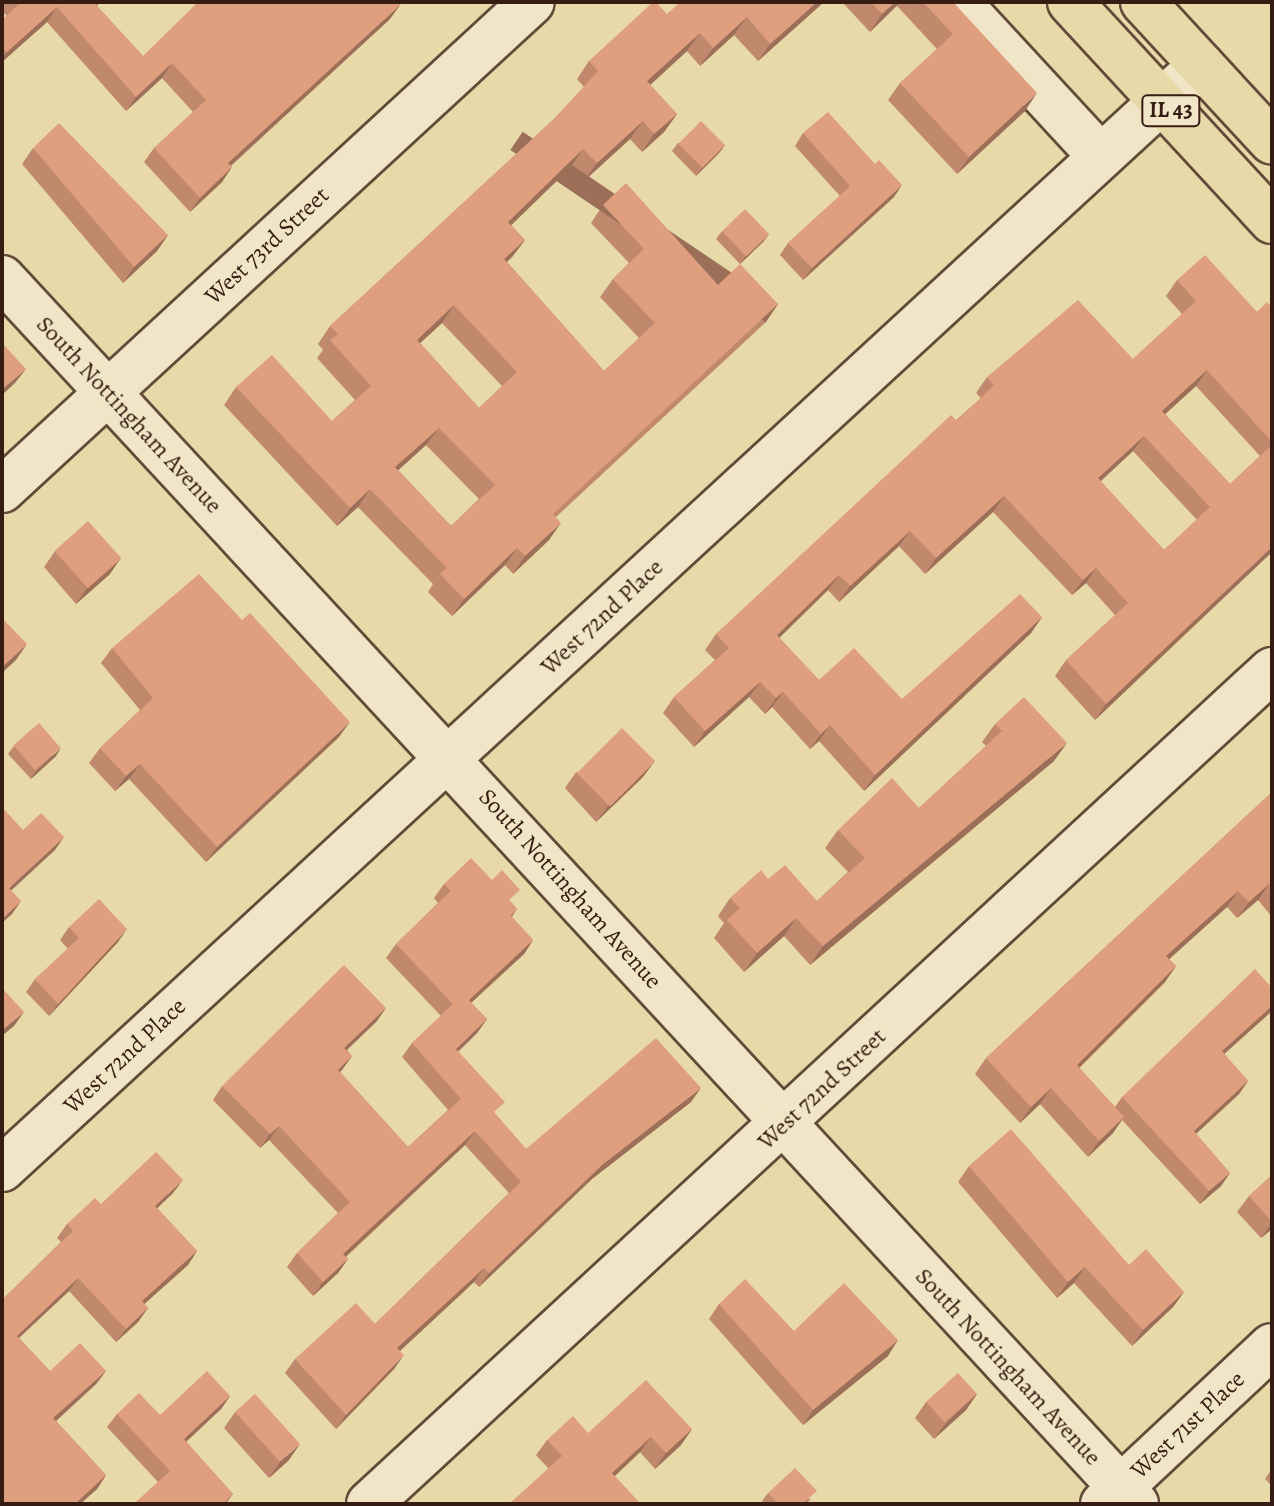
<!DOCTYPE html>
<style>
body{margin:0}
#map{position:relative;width:1274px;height:1506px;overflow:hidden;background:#e8d9a9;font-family:Alegreya,serif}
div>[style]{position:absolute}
.roads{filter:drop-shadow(2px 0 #624b38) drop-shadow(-2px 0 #624b38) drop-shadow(0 2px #624b38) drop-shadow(0 -2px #624b38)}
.minor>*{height:44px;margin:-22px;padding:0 22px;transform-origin:22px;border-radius:22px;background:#f0e6c7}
.major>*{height:44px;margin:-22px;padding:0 22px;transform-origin:22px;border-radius:22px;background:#e8d9a9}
.wall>*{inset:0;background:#c0896d}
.shaded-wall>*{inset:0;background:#9c6f59;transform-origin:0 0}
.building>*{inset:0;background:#df9f7f;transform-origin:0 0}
span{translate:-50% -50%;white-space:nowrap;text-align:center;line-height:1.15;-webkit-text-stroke:7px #f0e6c7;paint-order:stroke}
.shield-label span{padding:2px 6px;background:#f0e6c7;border:2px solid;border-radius:6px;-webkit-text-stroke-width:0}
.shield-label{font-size:22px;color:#361c12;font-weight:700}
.street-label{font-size:24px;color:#361c12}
.frame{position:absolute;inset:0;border:4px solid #361c12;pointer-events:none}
</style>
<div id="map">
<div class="roads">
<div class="minor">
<i style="left:958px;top:2px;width:209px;rotate:47.3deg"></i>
<i style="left:2px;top:278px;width:1670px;rotate:47.23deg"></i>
<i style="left:2px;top:490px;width:720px;rotate:-42.64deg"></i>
<i style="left:2px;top:1169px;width:1630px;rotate:-42.64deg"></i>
<i style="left:369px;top:1504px;width:1229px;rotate:-42.73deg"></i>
<i style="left:1103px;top:1504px;width:231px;rotate:-43.1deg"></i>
</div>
<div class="major">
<i style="left:1070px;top:2px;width:298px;rotate:47.3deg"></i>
<i style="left:1143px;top:2px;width:190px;rotate:47.3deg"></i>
</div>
</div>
<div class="wall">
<i style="clip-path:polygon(2px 2px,100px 2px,97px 6px,143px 56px,390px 19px,231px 166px,232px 167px,222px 182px,190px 212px,144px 162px,154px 148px,193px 112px,162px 78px,126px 111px,47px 22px,2px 62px,2px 20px,7px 16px,2px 11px)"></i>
<i style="clip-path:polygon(evenodd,824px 2px,758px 61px,734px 35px,700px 66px,687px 51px,650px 85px,677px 114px,664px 132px,642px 152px,630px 139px,584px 181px,571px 167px,511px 225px,525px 240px,512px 257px,507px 262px,604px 371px,639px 338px,600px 297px,613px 279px,629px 263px,591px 223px,603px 205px,718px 285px,778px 304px,766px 322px,556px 517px,549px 540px,513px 574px,505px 565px,452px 616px,428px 592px,433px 584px,358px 507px,337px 526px,224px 405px,236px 387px,332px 421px,355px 400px,317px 358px,323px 350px,318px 344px,330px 326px,555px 118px,584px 87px,577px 79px,589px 61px,667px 14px,824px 2px,442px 323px,502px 386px,479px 408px,420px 343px,442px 323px,824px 2px,426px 445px,479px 499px,451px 526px,398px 470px,426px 445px)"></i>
<i style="clip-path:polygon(842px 2px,953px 2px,1025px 111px,957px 174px,888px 100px,900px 83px,937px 49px,897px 6px,870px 32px)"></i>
<i style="clip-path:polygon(803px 133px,875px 164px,894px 197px,803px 280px,780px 255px,788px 243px,840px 196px,795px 146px)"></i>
<i style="clip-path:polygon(678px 143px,725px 145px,719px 153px,696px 176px,672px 151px)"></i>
<i style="clip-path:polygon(33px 148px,168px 235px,157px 251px,123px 283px,22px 164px)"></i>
<i style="clip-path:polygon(722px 231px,769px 234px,763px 242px,740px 264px,716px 239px)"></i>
<i style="clip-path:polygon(evenodd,1177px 280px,1257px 312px,1272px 307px,1272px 552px,1095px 720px,1055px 676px,1066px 660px,1115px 615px,1086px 583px,1072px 595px,993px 512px,925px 574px,899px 546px,839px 602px,828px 590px,779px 638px,819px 680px,902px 699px,1042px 617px,1031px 633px,864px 791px,819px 741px,810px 749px,772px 707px,765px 714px,749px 697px,694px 747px,663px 713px,674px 697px,715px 660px,705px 650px,716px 634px,981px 398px,976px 393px,987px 377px,1133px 359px,1182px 314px,1166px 296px,1177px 280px,1196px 386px,1260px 456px,1230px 484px,1165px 414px,1196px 386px,1177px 280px,1133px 451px,1197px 520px,1164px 550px,1100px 481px,1133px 451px)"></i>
<i style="clip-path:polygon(55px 551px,110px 574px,76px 604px,44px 567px)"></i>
<i style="clip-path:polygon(112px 648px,339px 737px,206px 862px,129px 779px,115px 791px,89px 763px,100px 748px,140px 710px,101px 663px)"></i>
<i style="clip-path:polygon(995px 724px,1054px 761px,810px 965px,784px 936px,744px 972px,714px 938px,724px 923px,718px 916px,730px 898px,768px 879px,817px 901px,848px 872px,825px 848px,838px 830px,919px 808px,986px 746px,982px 742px)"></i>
<i style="clip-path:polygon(14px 746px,56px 756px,31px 779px,8px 754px)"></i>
<i style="clip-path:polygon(576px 772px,643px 777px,596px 822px,565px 788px)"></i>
<i style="clip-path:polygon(1272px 792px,1272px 917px,1258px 900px,1237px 918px,1227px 907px,1169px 959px,1176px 966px,1165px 982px,1079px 1068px,1115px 1107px,1122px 1097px,1272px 988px,1272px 1011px,1224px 1054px,1248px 1081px,1239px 1094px,1196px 1134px,1230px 1173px,1221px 1186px,1200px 1204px,1122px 1120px,1113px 1133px,1088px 1157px,1040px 1104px,1020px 1123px,975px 1074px,986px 1058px)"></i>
<i style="clip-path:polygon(444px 884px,511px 902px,517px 909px,512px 917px,533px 940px,524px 954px,471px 1003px,487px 1019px,477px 1033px,458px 1052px,496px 1115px,526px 1149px,691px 1102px,592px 1179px,479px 1287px,474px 1282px,400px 1351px,394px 1369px,336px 1429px,285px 1373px,295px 1359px,375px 1324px,509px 1193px,465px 1145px,346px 1257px,348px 1259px,338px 1273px,313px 1296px,287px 1267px,297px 1253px,338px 1213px,269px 1140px,260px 1148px,213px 1100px,222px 1086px,386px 1008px,376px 1022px,347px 1050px,352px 1056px,340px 1072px,408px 1147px,448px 1110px,402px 1057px,412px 1043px,441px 1016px,386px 958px,396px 944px,438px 903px,434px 898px)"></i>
<i style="clip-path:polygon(69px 927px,118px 942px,49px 1016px,26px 992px,35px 979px,68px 949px,60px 940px)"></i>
<i style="clip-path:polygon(969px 1166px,1129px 1265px,1184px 1292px,1173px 1307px,1132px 1346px,1074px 1283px,1057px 1298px,958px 1182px)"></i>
<i style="clip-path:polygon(1272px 1175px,1272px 1229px,1261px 1238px,1237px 1212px,1249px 1196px)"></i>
<i style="clip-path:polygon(173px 1193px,157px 1208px,197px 1251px,188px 1265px,144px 1304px,148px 1308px,138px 1322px,116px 1342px,69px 1291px,19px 1338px,50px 1371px,106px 1371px,96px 1384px,56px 1421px,106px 1475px,97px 1489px,80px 1504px,2px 1504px,2px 1300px,61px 1242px,57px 1238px,67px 1224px,101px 1204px)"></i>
<i style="clip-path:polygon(719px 1304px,794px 1331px,888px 1356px,803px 1425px,709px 1319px)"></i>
<i style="clip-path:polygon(977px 1394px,966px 1410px,934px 1439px,915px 1418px,926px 1402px)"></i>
<i style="clip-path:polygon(230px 1396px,221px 1409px,186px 1442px,233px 1494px,226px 1504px,134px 1504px,158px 1482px,107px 1427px,117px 1414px,160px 1415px)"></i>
<i style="clip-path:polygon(235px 1412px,289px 1460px,269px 1478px,224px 1428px)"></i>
<i style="clip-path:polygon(692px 1429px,681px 1445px,655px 1469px,640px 1452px,615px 1476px,548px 1468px,536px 1455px,547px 1440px,588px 1433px)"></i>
<i style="clip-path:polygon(1272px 1469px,1272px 1486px,1265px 1479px)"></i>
<i style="clip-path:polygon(768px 1493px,811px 1499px,806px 1504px,765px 1504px,762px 1501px)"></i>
</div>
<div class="shaded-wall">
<i style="clip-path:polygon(817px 2px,824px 2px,758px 61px,770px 44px)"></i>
<i style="clip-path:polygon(895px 2px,900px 2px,870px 32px,882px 14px)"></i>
<i style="clip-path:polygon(401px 4px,390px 19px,218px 177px,228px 163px)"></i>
<i style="clip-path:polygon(57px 7px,47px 22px,2px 62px,2px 59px,7px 52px)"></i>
<i style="clip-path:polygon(747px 17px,734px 35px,700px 66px,713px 48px)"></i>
<i style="clip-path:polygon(700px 33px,687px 51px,635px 99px,647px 81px)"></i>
<i style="clip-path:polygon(172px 63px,162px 78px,126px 111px,136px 97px)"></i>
<i style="clip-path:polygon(1037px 93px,1025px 111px,957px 174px,969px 157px)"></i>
<i style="clip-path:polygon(677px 114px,664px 132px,642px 152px,654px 134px)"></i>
<i style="clip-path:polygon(643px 121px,630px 139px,584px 181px,597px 163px)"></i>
<i style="clip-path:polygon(725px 145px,719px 153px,696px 176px,702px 168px)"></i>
<i style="clip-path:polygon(583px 149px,571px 167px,496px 240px,508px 222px)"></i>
<i style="clip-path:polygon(232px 167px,222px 182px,190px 212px,200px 198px)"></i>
<i style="clip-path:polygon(902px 185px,894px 197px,803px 280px,812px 268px)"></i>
<i style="clip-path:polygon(769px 234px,763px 242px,740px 264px,746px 256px)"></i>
<i style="clip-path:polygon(168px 235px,157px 251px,123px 283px,134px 267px)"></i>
<i style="clip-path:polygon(525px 240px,512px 257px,492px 276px,504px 259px)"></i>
<i style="left:778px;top:304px;width:22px;height:308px;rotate:124deg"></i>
<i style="clip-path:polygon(454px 305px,442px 323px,405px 357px,417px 340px)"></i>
<i style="clip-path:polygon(26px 369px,15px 383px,2px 395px,2px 389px)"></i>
<i style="clip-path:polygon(1207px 370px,1196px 386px,1151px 427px,1162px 411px)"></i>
<i style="clip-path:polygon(439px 428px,426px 445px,382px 485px,395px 467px)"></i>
<i style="clip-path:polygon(1144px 436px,1133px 451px,1087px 494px,1098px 478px)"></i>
<i style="clip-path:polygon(370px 489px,358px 507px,337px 526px,350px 508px)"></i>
<i style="clip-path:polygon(1004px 496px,993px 512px,925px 574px,936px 558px)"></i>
<i style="clip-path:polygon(561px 523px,549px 540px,513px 574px,525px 556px)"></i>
<i style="clip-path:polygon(910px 531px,899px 546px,839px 602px,850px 586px)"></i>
<i style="clip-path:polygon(1272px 547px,1272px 552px,1095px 720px,1106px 704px)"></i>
<i style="clip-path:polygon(517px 548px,505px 565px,452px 616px,464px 599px)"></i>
<i style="clip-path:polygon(121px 558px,110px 574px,76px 604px,87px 588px)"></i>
<i style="clip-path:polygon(1096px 568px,1086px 583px,1072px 595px,1083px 580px)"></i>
<i style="clip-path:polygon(839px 575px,828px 590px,766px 651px,777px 635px)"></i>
<i style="clip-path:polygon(1042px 617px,1031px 633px,864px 791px,875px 775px)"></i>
<i style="clip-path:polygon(27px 644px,16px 660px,2px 673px,3px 666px)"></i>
<i style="clip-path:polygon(760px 682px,749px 697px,694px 747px,705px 731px)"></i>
<i style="clip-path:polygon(783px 692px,772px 707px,765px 714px,776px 698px)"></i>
<i style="clip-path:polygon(350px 722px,339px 737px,206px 862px,217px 847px)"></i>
<i style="clip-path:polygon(830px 725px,819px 741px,810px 749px,821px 734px)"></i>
<i style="clip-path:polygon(1067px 743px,1054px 761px,810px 965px,823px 946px)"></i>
<i style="clip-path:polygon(61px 748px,56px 756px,31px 779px,36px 771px)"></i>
<i style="clip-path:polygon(655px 761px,643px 777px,596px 822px,608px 806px)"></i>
<i style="clip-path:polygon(140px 764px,129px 779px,115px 791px,126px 776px)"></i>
<i style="clip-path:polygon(64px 837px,55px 850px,2px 899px,9px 888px)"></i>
<i style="clip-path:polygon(1269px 884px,1258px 900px,1237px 918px,1249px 902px)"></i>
<i style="clip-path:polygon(1238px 891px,1227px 907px,1155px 972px,1166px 956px)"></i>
<i style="clip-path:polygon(21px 901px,12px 914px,2px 923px,2px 919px)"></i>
<i style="clip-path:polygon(796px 918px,784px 936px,744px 972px,757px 953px)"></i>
<i style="clip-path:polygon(127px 929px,118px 942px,49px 1016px,58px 1004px)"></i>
<i style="clip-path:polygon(533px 940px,524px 954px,459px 1014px,469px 1000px)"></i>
<i style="clip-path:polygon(1176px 966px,1165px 982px,1066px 1081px,1077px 1065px)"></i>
<i style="clip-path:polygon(1272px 1006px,1272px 1011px,1213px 1064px,1222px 1051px)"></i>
<i style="clip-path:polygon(386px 1008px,376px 1022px,334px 1062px,344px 1048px)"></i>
<i style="clip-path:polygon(24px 1012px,14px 1026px,2px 1036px,2px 1030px)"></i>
<i style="clip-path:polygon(487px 1019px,477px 1033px,446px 1063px,456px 1049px)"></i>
<i style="clip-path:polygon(352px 1056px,342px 1070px,328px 1084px,338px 1070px)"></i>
<i style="clip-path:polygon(1248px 1081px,1239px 1094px,1185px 1144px,1194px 1131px)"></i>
<i style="clip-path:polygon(701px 1088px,691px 1102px,592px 1179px,479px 1287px,489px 1273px,602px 1165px)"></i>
<i style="clip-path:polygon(1051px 1088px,1040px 1104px,1020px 1123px,1031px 1107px)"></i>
<i style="clip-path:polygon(1124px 1117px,1113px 1133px,1088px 1157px,1099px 1141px)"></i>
<i style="clip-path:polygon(279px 1126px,269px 1140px,260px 1148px,270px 1134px)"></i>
<i style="clip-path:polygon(475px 1131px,465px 1145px,333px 1268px,343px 1254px)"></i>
<i style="clip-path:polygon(1230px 1173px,1221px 1186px,1200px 1204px,1209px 1191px)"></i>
<i style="clip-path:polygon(183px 1180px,173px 1193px,145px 1220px,155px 1206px)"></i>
<i style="clip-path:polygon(1272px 1223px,1272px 1229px,1261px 1238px)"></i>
<i style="clip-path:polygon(197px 1251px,188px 1265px,132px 1315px,142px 1301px)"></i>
<i style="clip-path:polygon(348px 1259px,338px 1273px,313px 1296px,323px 1282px)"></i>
<i style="clip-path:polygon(1085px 1267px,1074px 1283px,1057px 1298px,1068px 1282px)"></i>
<i style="clip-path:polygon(484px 1268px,474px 1282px,388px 1362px,397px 1348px)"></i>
<i style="clip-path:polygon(78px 1278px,69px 1291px,7px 1349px,17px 1336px)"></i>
<i style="clip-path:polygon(1184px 1292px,1173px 1307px,1132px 1346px,1143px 1330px)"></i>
<i style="clip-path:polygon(148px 1308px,138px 1322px,116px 1342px,126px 1329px)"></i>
<i style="clip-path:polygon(898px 1340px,888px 1356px,803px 1425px,813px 1410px)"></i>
<i style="clip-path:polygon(404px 1355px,394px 1369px,336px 1429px,346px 1415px)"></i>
<i style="clip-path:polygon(106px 1371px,96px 1384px,44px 1432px,53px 1418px)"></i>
<i style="clip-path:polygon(977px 1394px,966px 1410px,934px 1439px,946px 1423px)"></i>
<i style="clip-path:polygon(230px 1396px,221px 1409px,174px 1453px,184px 1439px)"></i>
<i style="clip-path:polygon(692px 1429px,681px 1445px,655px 1469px,666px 1453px)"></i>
<i style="clip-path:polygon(651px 1437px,640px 1452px,602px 1488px,612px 1473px)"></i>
<i style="clip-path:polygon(300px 1444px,289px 1460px,269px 1478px,280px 1462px)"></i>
<i style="clip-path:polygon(106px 1475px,97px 1489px,80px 1504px,75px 1504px)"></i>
</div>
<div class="building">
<i style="clip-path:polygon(17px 2px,95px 2px,94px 3px,143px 56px,198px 2px,399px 2px,401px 4px,228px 163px,232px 167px,200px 198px,154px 148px,206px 100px,172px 63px,136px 97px,57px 7px,7px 52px,2px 48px,2px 20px,19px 4px)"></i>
<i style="clip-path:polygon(evenodd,653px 2px,656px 2px,667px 14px,680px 2px,817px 2px,770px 44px,747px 17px,713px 48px,700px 33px,647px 81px,677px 114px,654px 134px,643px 121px,597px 163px,583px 149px,508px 222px,525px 240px,504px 259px,604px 371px,655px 323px,613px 279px,644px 249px,603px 205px,626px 183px,718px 285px,740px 264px,778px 304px,553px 514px,561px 523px,525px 556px,517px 548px,464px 599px,440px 574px,447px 568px,370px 489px,350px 508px,236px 387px,272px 355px,332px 421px,371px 386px,330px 340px,338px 334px,330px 326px,555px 118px,598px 71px,589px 61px,653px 2px,454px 305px,517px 372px,479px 408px,417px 340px,454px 305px,653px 2px,439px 428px,495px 485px,451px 526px,395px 467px,439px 428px)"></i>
<i style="clip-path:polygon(871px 2px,895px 2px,882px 14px)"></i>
<i style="clip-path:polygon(923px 2px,953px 2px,1037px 93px,969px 157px,900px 83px,953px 34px)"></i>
<i style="clip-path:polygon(828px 112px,875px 164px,879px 160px,902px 185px,812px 268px,788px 243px,850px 186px,803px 133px)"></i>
<i style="left:701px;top:121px;width:34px;height:32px;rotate:45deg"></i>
<i style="clip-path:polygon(59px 123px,168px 235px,134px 267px,33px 148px)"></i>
<i style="left:745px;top:209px;width:35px;height:32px;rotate:46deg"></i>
<i style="clip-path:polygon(evenodd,1205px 255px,1257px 312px,1267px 302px,1272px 307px,1272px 442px,1207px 370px,1162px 411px,1230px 484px,1272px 445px,1272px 547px,1106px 704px,1066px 660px,1128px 603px,1096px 568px,1083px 580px,1004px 496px,936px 558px,910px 531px,850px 586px,839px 575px,777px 635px,819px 680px,854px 648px,902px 699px,1020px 594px,1042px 617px,875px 775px,830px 725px,821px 734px,783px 692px,776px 698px,760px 682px,705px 731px,674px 697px,729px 648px,716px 634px,951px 415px,957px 421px,994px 385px,987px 377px,1078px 300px,1133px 359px,1196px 301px,1177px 280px,1205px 255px,1144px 436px,1210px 507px,1164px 550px,1098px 478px,1144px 436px)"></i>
<i style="clip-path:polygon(2px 343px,26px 369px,2px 389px)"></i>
<i style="left:88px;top:521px;width:50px;height:45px;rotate:48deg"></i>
<i style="clip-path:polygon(199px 574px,242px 620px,250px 613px,350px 722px,217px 847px,140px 764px,126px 776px,100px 748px,153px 698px,112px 648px)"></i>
<i style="clip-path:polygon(2px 618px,27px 644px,3px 666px,2px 665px)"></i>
<i style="clip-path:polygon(1024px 697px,1067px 743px,823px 946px,796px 918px,757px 953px,727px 920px,740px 908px,730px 898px,761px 870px,768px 879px,785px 865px,817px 901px,865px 858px,838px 830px,892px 778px,919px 808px,1002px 731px,995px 724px)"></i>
<i style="left:39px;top:723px;width:33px;height:34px;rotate:49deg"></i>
<i style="left:622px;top:728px;width:47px;height:64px;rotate:45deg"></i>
<i style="clip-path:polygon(1272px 792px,1272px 888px,1269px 884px,1249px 902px,1238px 891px,1166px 956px,1176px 966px,1077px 1065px,1124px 1117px,1099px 1141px,1051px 1088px,1031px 1107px,986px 1058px)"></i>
<i style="clip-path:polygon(2px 807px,23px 830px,41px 813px,64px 837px,9px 888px,21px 901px,2px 919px)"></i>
<i style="clip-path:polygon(471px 858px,492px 880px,502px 870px,520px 890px,509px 900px,517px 909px,510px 915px,533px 940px,469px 1000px,487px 1019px,456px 1049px,505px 1102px,494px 1112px,526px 1149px,656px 1038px,701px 1088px,602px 1165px,489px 1273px,484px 1268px,397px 1348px,404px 1355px,346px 1415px,295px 1359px,356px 1303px,375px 1324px,521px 1182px,475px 1131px,343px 1254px,348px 1259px,323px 1282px,297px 1253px,350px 1202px,279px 1126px,270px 1134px,222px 1086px,344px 965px,386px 1008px,344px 1048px,352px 1056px,338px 1070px,408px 1147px,461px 1099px,412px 1043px,453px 1004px,396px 944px,451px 891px,444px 884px)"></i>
<i style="clip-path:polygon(99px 899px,127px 929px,58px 1004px,35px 979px,79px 938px,69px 927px)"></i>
<i style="clip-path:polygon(1255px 969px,1272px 988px,1272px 1006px,1222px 1051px,1248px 1081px,1194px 1131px,1230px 1173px,1209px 1191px,1122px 1097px)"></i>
<i style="clip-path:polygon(2px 988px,24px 1012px,2px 1030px)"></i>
<i style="clip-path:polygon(1011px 1129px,1129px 1265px,1146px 1249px,1184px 1292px,1143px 1330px,1085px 1267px,1068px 1282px,969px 1166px)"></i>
<i style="clip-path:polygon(156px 1152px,183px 1180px,155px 1206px,197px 1251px,142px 1301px,148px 1308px,126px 1329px,78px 1278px,17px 1336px,50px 1371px,80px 1343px,106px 1371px,53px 1418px,106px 1475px,75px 1504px,2px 1504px,2px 1300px,73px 1231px,67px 1224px,95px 1198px,101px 1204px)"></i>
<i style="clip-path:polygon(1272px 1175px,1272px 1222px,1249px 1196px)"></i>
<i style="clip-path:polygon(745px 1279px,794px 1331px,844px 1283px,898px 1340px,813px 1410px,719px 1304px)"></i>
<i style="clip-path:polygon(207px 1371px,230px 1396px,184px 1439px,233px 1494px,222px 1504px,134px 1504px,170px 1471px,117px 1414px,139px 1393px,160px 1415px)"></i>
<i style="left:958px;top:1373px;width:28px;height:43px;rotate:48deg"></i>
<i style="clip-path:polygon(646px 1380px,692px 1429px,666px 1453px,651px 1437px,612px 1473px,641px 1504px,509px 1504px,562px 1456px,547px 1440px,573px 1416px,588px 1433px)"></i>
<i style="left:255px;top:1394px;width:67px;height:27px;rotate:48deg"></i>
<i style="clip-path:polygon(795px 1468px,817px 1491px,802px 1504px,778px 1504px,768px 1493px)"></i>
</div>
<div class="shield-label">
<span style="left:1171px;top:111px">IL 43</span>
</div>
<div class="street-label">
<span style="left:267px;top:246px;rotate:-43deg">West 73rd Street</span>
<span style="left:129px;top:415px;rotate:47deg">South Nottingham Avenue</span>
<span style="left:602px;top:617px;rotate:-43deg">West 72nd Place</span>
<span style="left:570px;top:889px;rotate:48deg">South Nottingham Avenue</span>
<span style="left:125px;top:1056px;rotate:-43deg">West 72nd Place</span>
<span style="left:822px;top:1089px;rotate:-43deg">West 72nd Street</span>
<span style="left:1008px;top:1367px;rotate:47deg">South Nottingham Avenue</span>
<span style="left:1188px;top:1425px;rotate:-43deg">West 71st Place</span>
</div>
<div class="frame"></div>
</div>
